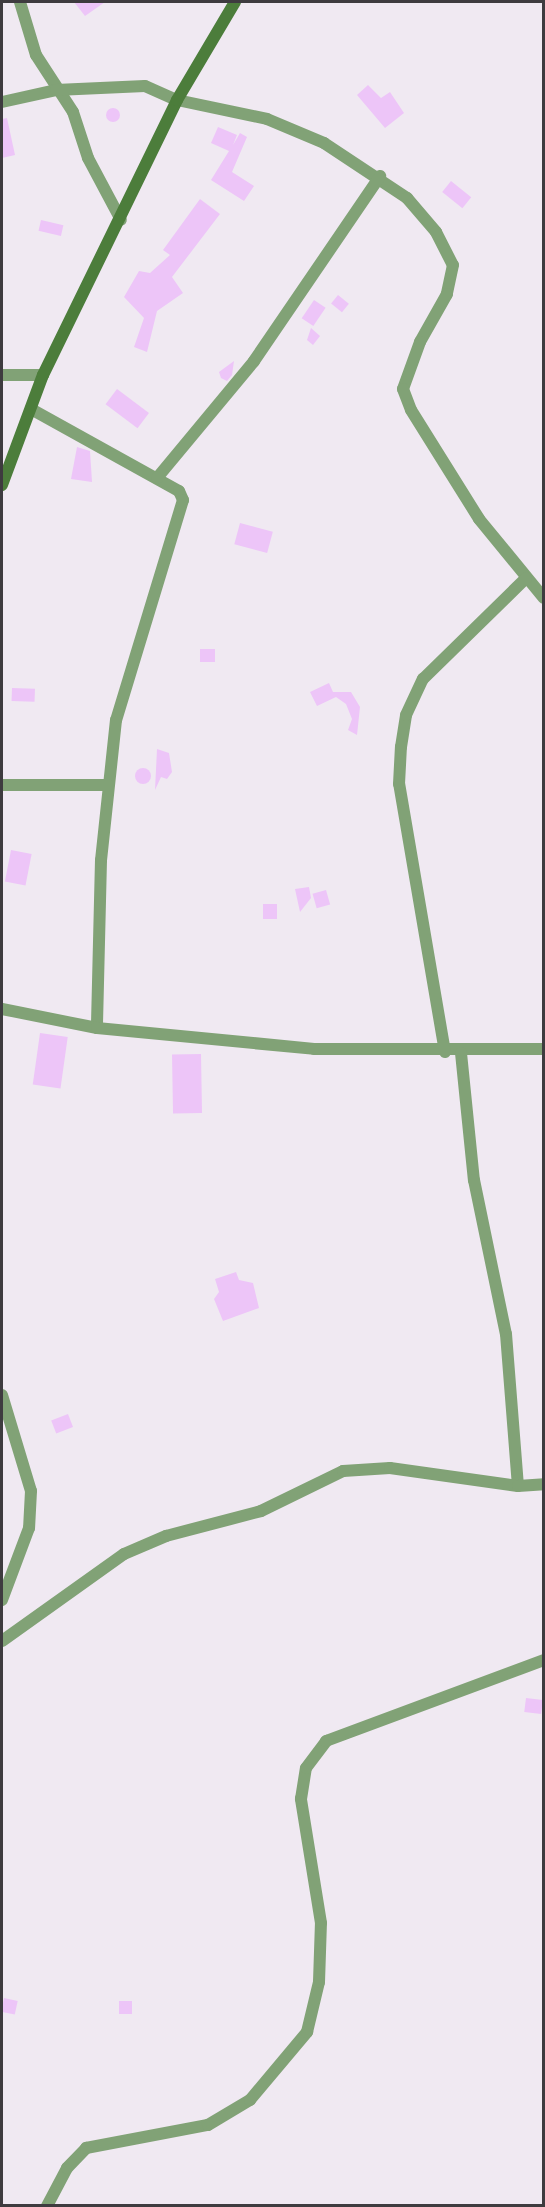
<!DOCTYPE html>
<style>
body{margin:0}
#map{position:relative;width:545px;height:2207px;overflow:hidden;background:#f0e9f2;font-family:"Archivo Narrow",sans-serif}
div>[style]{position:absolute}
.building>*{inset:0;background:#edc5f8;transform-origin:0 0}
.round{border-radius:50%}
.minor>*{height:12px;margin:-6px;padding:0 6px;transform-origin:6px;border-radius:6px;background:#81a276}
.secondary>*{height:12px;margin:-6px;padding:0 6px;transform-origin:6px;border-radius:6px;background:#4c7d3b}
span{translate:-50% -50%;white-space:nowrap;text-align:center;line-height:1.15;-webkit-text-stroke:4.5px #fdf7fe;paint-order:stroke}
.frame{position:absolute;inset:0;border:3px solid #3e3b3f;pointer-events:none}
</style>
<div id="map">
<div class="building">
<i style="clip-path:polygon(74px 2px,105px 2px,85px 16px)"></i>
<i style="clip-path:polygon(368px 85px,381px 98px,390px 92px,404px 113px,385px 128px,357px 95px)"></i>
<i class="round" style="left:106px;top:108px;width:14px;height:14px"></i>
<i style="clip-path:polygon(7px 118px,15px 155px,2px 158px,2px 119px)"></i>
<i style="clip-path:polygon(218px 127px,237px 135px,233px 145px,240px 133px,247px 137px,232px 172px,254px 186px,244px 201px,211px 180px,229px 151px,211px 143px)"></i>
<i style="left:451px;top:181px;width:26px;height:14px;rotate:39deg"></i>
<i style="clip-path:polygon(200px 199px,220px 214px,172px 277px,183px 293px,157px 311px,147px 352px,134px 347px,144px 318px,124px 297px,139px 271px,150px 273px,170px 255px,163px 250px)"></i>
<i style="left:41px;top:220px;width:23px;height:11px;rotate:13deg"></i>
<i style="left:338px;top:295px;width:14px;height:11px;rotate:39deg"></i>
<i style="left:314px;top:300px;width:14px;height:22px;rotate:34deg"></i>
<i style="clip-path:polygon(311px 328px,320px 336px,313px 345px,307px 340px)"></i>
<i style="clip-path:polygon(234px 361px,232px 375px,227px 381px,221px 378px,219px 372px)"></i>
<i style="left:117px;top:389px;width:40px;height:19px;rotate:37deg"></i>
<i style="clip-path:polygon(77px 447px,90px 451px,92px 482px,71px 479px)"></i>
<i style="left:240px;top:523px;width:34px;height:22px;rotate:15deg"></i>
<i style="left:200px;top:649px;width:15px;height:13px"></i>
<i style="clip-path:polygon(329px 683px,333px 692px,351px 692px,360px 707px,357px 735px,348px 730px,352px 719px,346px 704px,336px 697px,317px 706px,310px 692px)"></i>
<i style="left:12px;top:688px;width:23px;height:13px;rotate:2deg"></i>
<i style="clip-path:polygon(157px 749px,169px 753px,172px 772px,167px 779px,161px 777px,155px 790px)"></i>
<i class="round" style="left:135px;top:768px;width:16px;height:16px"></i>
<i style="left:11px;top:850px;width:21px;height:32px;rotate:11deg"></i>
<i style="clip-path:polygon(309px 887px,311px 898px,300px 912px,295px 889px)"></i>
<i style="left:326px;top:890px;width:15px;height:14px;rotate:74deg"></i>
<i style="left:263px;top:904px;width:14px;height:15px"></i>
<i style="left:40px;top:1033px;width:28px;height:52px;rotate:8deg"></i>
<i style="left:201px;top:1054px;width:59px;height:29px;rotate:89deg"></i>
<i style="clip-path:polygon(236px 1272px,239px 1280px,253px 1283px,259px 1308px,223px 1321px,214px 1299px,219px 1292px,215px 1279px)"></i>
<i style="left:68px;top:1414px;width:14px;height:18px;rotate:69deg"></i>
<i style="left:526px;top:1698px;width:17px;height:14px;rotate:7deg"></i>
<i style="left:4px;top:1998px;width:14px;height:14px;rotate:12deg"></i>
<i style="left:119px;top:2001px;width:13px;height:13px"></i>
</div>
<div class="minor">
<i style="left:20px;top:2px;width:55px;rotate:73.2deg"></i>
<i style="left:36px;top:55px;width:68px;rotate:57deg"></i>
<i style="left:73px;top:112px;width:48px;rotate:71.9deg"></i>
<i style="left:88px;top:158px;width:70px;rotate:62deg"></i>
<i style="left:2px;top:102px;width:55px;rotate:-12.5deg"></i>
<i style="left:56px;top:90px;width:89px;rotate:-2.6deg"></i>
<i style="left:145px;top:86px;width:35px;rotate:24deg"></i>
<i style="left:177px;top:100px;width:92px;rotate:11.9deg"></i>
<i style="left:267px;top:119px;width:62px;rotate:22.8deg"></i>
<i style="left:324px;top:143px;width:100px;rotate:33.5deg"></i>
<i style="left:407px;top:198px;width:45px;rotate:49.5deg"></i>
<i style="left:436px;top:232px;width:37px;rotate:63deg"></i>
<i style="left:453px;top:265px;width:30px;rotate:102deg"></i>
<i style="left:447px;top:294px;width:55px;rotate:119.4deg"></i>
<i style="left:420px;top:342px;width:50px;rotate:109.9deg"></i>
<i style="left:403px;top:389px;width:22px;rotate:69deg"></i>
<i style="left:411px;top:410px;width:128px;rotate:58deg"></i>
<i style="left:479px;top:519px;width:102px;rotate:50.6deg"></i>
<i style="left:2px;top:375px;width:41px"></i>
<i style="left:31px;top:409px;width:169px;rotate:29deg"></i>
<i style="left:179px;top:491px;width:10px;rotate:66deg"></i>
<i style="left:183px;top:500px;width:230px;rotate:106.9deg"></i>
<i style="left:116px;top:720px;width:141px;rotate:96.1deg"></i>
<i style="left:101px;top:860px;width:168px;rotate:91.4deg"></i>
<i style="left:157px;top:478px;width:152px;rotate:-50.3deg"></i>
<i style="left:254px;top:361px;width:224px;rotate:-55.7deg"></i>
<i style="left:2px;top:785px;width:106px"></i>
<i style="left:2px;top:1009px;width:97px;rotate:11.3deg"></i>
<i style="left:97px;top:1028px;width:218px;rotate:5.5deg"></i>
<i style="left:314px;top:1049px;width:230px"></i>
<i style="left:445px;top:1052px;width:272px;rotate:-99.7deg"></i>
<i style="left:399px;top:784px;width:37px;rotate:-87deg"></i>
<i style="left:401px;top:747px;width:32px;rotate:-81deg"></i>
<i style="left:406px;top:715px;width:40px;rotate:-65deg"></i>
<i style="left:423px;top:679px;width:144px;rotate:-44.4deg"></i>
<i style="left:461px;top:1053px;width:128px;rotate:84.2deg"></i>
<i style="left:474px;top:1180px;width:157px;rotate:78.3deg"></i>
<i style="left:506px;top:1334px;width:152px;rotate:85.5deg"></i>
<i style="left:2px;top:1395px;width:100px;rotate:73.2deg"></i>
<i style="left:31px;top:1491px;width:37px;rotate:93deg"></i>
<i style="left:29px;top:1528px;width:77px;rotate:110.6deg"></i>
<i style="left:2px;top:1641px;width:150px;rotate:-35.5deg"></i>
<i style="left:124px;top:1554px;width:46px;rotate:-23.2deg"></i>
<i style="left:166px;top:1536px;width:98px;rotate:-14.7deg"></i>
<i style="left:261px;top:1511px;width:91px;rotate:-26deg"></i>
<i style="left:343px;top:1471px;width:47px;rotate:-3.7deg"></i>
<i style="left:390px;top:1468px;width:129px;rotate:8deg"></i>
<i style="left:518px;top:1486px;width:26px;rotate:-4deg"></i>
<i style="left:47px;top:2206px;width:43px;rotate:-62.2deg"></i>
<i style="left:67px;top:2168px;width:28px;rotate:-46deg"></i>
<i style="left:86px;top:2148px;width:124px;rotate:-10.7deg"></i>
<i style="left:208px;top:2125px;width:49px;rotate:-30.8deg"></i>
<i style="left:250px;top:2100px;width:89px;rotate:-50deg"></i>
<i style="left:307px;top:2032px;width:51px;rotate:-76.5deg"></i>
<i style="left:319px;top:1982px;width:59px;rotate:-88.1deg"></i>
<i style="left:321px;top:1923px;width:126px;rotate:-99.2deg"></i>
<i style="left:301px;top:1799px;width:31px;rotate:-81deg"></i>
<i style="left:306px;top:1768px;width:34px;rotate:-53deg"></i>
<i style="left:326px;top:1741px;width:233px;rotate:-20.4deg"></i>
</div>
<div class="secondary">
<i style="left:2px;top:485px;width:117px;rotate:-69.6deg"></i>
<i style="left:43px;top:375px;width:306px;rotate:-64deg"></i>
<i style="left:177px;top:100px;width:114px;rotate:-59.4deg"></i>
</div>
<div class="frame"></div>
</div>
